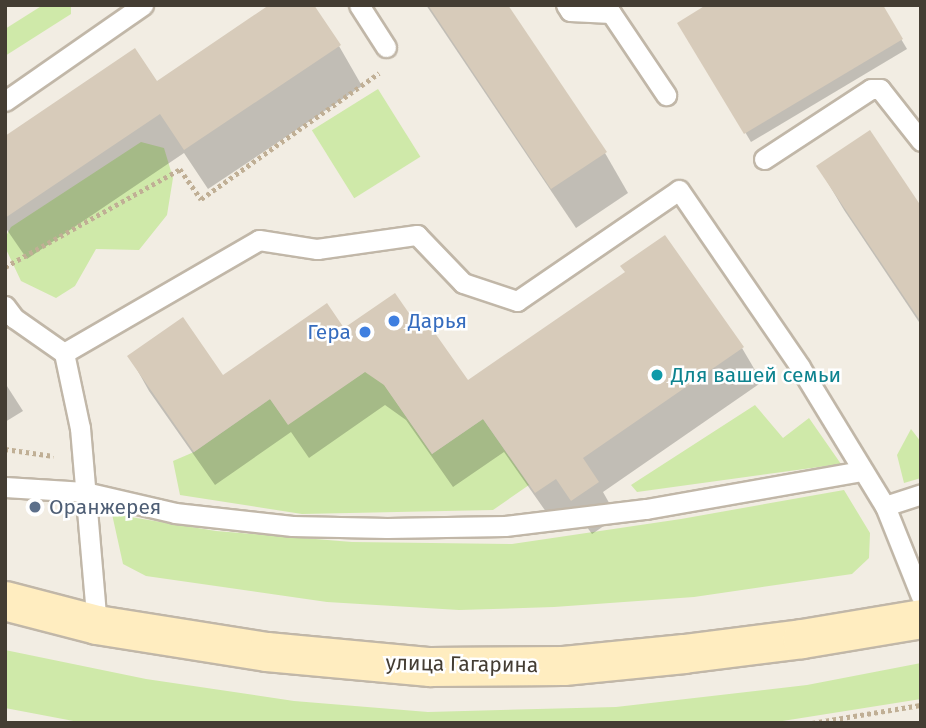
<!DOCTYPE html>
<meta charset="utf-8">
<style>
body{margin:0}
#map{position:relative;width:926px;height:728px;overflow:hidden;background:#f2ede3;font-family:"Fira Sans",sans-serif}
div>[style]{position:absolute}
.green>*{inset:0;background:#cfe9a9;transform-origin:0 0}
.shadow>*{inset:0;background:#0003}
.building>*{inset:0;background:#d7cbba}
.path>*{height:4.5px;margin-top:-2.25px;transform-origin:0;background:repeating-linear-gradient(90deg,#c0af95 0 3.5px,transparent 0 7px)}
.roads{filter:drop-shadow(2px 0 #c1b7a8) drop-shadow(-2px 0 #c1b7a8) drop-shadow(0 2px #c1b7a8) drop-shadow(0 -2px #c1b7a8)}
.lane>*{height:19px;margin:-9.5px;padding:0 9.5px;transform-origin:9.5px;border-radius:9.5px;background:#fff}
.secondary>*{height:38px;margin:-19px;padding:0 19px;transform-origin:19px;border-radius:19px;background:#ffedc0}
.dots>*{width:19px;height:19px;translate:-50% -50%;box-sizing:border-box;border:4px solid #fff;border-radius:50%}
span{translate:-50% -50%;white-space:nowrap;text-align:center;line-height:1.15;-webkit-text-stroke:5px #fff;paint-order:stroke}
.shop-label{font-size:21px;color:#366cbe}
.left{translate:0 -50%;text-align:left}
.right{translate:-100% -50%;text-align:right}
.culture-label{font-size:21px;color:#0d838f}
.service-label{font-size:21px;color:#4e5e75}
.street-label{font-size:21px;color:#443d33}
.frame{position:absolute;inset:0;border:7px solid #443d33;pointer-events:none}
</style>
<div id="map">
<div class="green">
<i style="clip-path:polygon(43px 5px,71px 5px,71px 14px,5px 56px,5px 29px)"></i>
<i style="left:378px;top:89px;width:80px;height:78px;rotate:58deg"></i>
<i style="clip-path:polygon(141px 142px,164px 148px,173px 178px,167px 215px,139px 250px,96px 249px,75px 286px,56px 298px,21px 281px,5px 247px,5px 238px,11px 227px)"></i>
<i style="clip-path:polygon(372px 367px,432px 454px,483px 419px,529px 485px,493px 510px,302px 514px,180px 495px,173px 461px,194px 452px,270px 399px,288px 424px)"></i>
<i style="clip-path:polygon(755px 405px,783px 438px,809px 418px,841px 464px,637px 492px,631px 485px)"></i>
<i style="clip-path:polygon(911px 429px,921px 442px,921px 478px,904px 483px,897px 455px)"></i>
<i style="clip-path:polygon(844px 490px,870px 533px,869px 558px,852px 574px,694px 597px,554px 607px,459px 610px,327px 602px,146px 576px,123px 564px,112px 514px,216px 531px,352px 542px,512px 544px,681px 519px)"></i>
<i style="clip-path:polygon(5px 650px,146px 679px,294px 701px,428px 712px,616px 707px,807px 685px,921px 663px,921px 699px,770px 723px,84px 723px,5px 708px)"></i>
</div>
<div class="shadow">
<i style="clip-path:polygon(426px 5px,506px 5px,605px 153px,628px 193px,576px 228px)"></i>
<i style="clip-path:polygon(881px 5px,907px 49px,751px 142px,680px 23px)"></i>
<i style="clip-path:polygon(339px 46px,362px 86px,208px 189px,184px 153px,27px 259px,5px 227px,5px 138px,156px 83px)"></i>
<i style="clip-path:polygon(818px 166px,921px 209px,921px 325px,844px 210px)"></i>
<i style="clip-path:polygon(344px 331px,421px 334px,468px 383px,742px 348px,762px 382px,603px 492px,617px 517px,592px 534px,576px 512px,556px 526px,504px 452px,453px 487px,406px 420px,385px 405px,309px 458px,291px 432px,215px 485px,149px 391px,130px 357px,223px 377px)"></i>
<i style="clip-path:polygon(5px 383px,23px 411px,5px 422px)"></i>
</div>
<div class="building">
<i style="clip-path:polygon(269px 5px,314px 5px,341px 45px,184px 150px,160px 114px,5px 218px,5px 136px,135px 48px,157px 81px)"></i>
<i style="clip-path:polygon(428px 5px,508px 5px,607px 152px,551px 189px)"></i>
<i style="clip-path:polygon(706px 5px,883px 5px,903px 39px,744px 134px,677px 23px)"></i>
<i style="clip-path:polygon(870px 130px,921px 206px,921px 322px,816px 166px)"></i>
<i style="clip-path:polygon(665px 235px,744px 347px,583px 458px,599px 482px,571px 501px,556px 479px,535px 493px,483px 419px,432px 454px,384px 385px,365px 372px,288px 425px,270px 399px,194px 452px,127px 356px,183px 317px,223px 375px,327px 303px,344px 328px,395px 293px,422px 332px,430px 326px,468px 380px,625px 272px,620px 266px)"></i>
</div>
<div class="path">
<i style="left:5px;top:267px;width:201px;rotate:-29.2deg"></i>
<i style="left:180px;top:169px;width:37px;rotate:55deg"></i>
<i style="left:201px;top:199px;width:218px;rotate:-35.3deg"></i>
<i style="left:5px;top:449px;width:49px;rotate:8.1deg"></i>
<i style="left:812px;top:723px;width:110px;rotate:-9.4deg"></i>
</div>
<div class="roads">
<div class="lane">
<i style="left:359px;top:5px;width:50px;rotate:57.3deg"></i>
<i style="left:566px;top:5px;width:7px;rotate:56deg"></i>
<i style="left:570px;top:11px;width:41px;rotate:2.8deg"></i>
<i style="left:611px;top:13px;width:99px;rotate:56.1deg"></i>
<i style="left:5px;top:101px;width:168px;rotate:-34.8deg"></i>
<i style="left:764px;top:159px;width:128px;rotate:-33.2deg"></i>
<i style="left:871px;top:89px;width:9px"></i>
<i style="left:880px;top:89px;width:66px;rotate:51.7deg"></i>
<i style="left:5px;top:306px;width:15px;rotate:53deg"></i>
<i style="left:14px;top:318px;width:61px;rotate:35deg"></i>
<i style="left:64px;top:353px;width:77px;rotate:78deg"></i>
<i style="left:80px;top:428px;width:198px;rotate:85.1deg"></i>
<i style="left:64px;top:353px;width:225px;rotate:-30.1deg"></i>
<i style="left:259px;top:240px;width:59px;rotate:8.8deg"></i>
<i style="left:317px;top:249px;width:101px;rotate:-8deg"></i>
<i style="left:417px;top:235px;width:66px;rotate:46.2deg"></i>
<i style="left:463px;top:283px;width:57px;rotate:18.4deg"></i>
<i style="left:517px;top:301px;width:196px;rotate:-34.4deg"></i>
<i style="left:679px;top:190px;width:214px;rotate:55.6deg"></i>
<i style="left:800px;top:367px;width:163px;rotate:58.6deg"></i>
<i style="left:885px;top:506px;width:97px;rotate:68.2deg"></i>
<i style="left:5px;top:487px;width:80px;rotate:3.6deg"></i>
<i style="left:85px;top:492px;width:92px;rotate:13.1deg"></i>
<i style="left:175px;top:513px;width:118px;rotate:6.3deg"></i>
<i style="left:292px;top:526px;width:95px;rotate:1.2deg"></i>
<i style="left:387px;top:528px;width:118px;rotate:-1deg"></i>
<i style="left:505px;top:526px;width:142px;rotate:-6.9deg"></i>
<i style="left:646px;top:509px;width:218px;rotate:-10deg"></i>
<i style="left:885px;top:506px;width:38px;rotate:-18deg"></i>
</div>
<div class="secondary">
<i style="left:5px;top:601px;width:95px;rotate:14.6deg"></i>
<i style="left:97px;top:625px;width:172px;rotate:9deg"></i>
<i style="left:267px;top:652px;width:164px;rotate:5.3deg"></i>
<i style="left:430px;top:667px;width:134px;rotate:-0.4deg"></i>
<i style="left:564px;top:666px;width:121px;rotate:-5.7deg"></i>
<i style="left:684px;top:654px;width:119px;rotate:-7.2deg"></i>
<i style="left:802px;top:639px;width:121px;rotate:-9.5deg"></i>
</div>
</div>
<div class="dots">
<i style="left:394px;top:321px;background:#3f7fe0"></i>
<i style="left:365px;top:332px;background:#3f7fe0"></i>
<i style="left:657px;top:375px;background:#0f9aa8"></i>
<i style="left:35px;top:507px;background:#5c6f8a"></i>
</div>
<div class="shop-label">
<span class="left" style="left:408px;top:321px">Дарья</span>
<span class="right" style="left:351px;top:332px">Гера</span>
</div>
<div class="culture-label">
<span class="left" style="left:671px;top:375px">Для вашей семьи</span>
</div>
<div class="service-label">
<span class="left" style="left:49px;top:507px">Оранжерея</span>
</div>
<div class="street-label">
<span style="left:462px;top:664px;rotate:1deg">улица Гагарина</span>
</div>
<div class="frame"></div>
</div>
